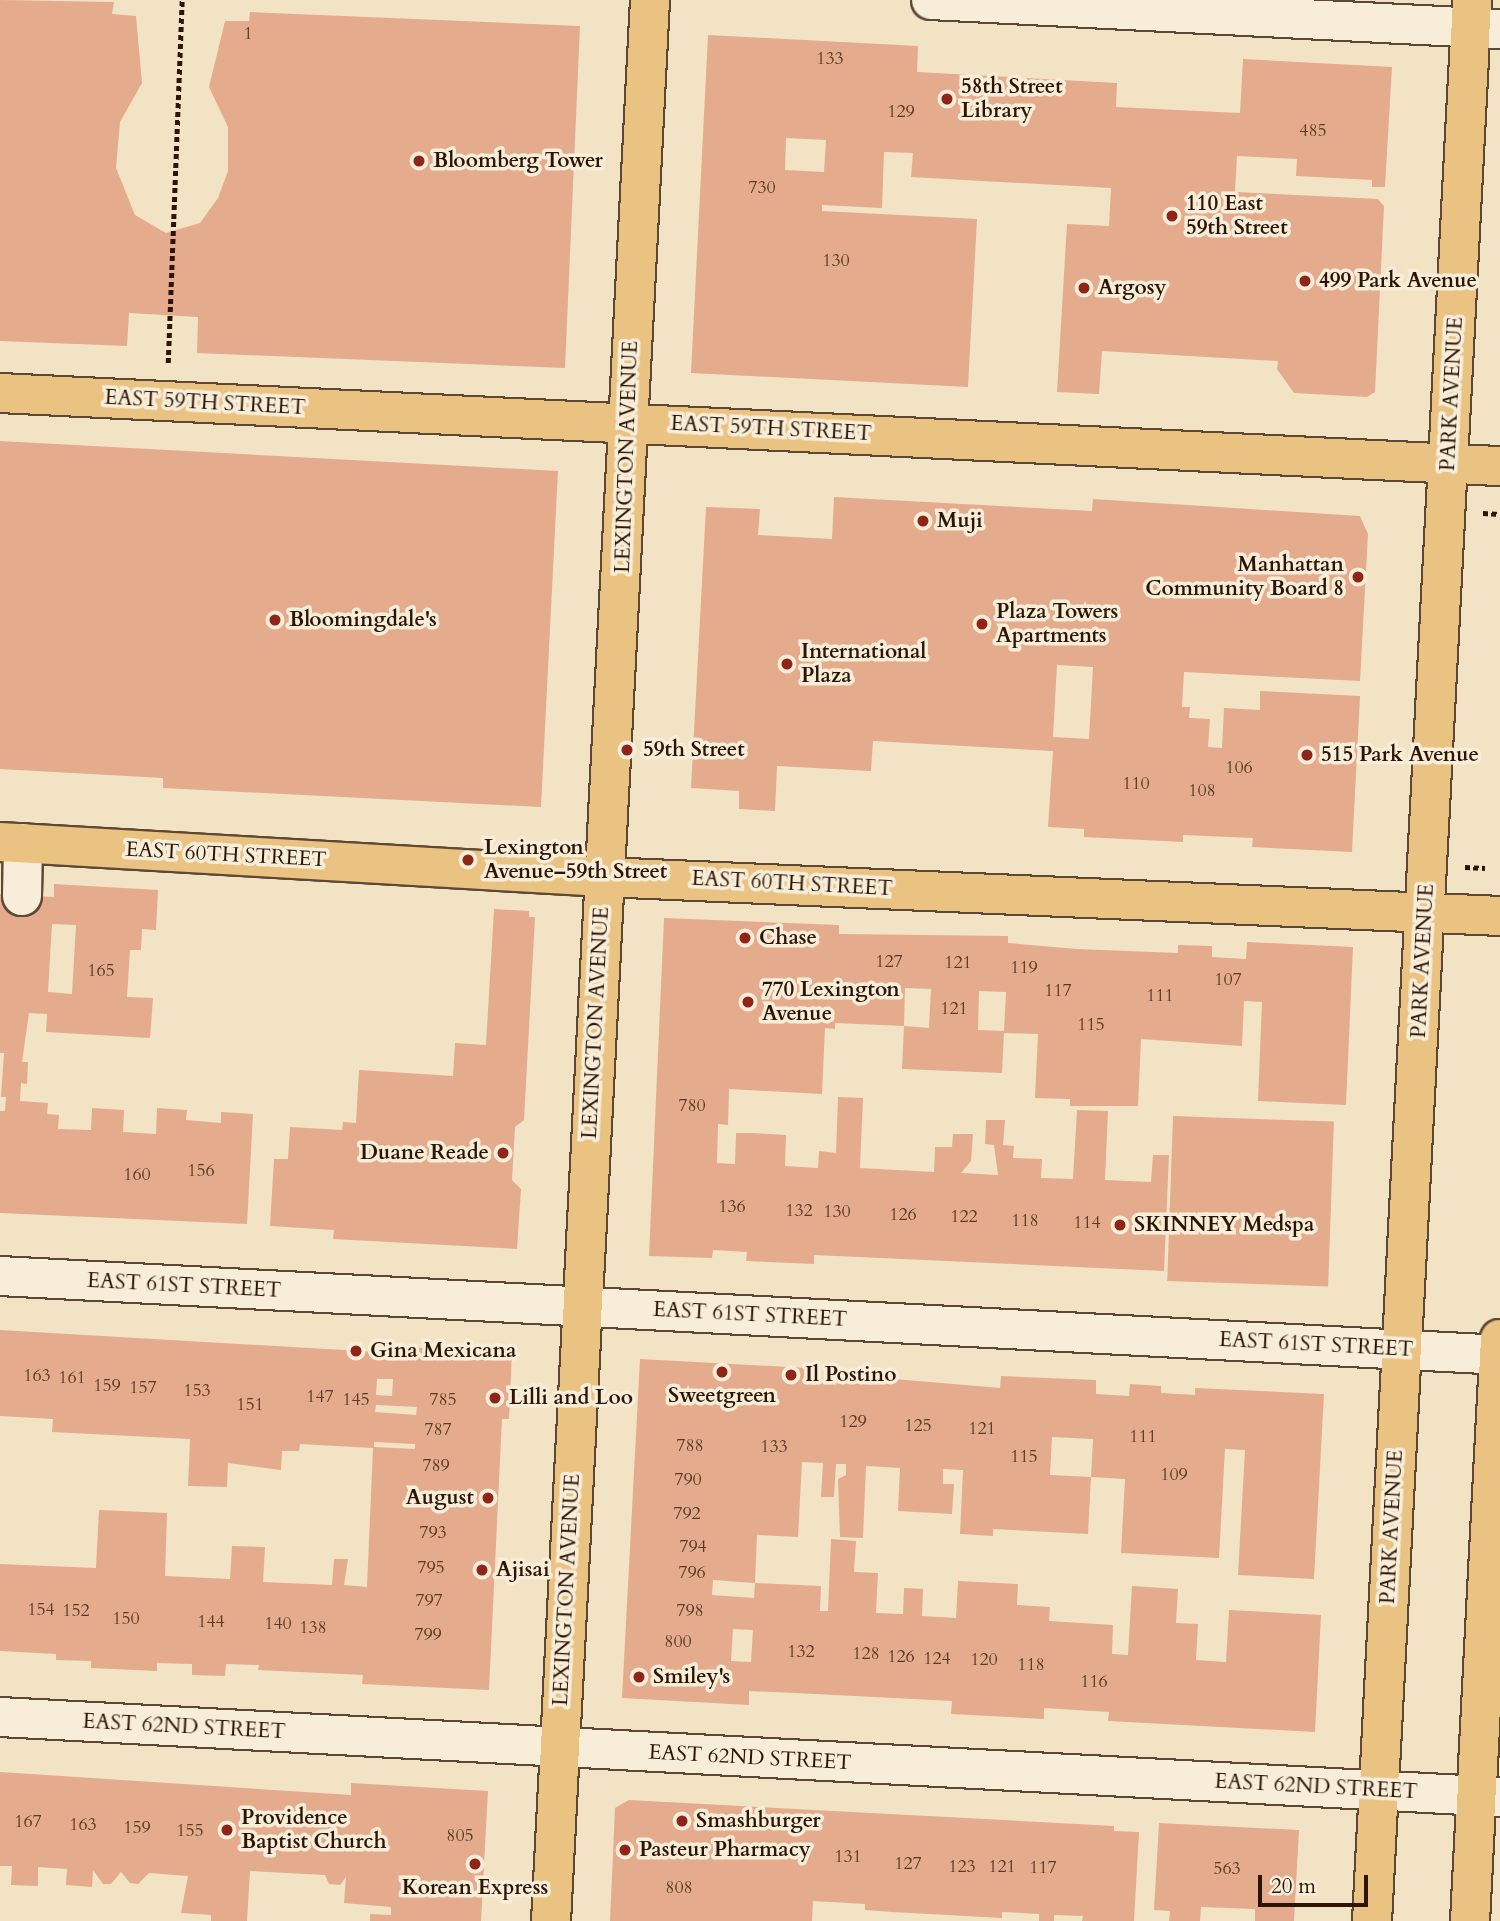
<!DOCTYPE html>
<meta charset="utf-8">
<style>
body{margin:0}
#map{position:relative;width:1500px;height:1921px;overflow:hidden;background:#f3e3c5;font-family:Cardo,serif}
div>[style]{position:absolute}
.building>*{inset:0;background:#e4ab8d;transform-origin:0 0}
.path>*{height:4.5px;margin-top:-2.25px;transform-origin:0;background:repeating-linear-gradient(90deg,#2c1505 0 5px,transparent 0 8.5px)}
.roads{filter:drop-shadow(2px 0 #5e4835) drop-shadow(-2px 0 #5e4835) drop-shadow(0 2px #5e4835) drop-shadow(0 -2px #5e4835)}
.minor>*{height:38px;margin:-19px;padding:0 19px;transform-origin:19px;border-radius:19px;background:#f7edd9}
.major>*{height:38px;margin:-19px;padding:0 19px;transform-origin:19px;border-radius:19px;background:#eac282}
.dots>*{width:19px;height:19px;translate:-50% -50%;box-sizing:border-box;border:4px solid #f7edd9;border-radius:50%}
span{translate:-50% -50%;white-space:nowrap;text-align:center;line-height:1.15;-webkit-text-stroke:7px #f7edd9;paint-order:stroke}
.number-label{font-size:18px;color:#5a3a27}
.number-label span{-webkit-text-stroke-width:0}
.poi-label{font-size:21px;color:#2c1505;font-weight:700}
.left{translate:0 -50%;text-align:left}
.right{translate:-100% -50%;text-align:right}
.street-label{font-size:21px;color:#2c1505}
.scale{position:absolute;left:1258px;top:1875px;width:110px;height:32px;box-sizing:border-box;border:4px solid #2c1505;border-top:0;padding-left:9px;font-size:21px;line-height:24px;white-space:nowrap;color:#2c1505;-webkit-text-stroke:5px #f7edd9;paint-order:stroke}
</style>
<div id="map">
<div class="building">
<i style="clip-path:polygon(0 0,114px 2px,112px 14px,136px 16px,142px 83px,120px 122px,116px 168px,135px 215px,166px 233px,200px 223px,218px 198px,228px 171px,228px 127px,209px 87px,225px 21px,249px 21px,250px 12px,580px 26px,565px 368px,197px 353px,198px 317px,129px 313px,127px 346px,0 341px)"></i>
<i style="clip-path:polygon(evenodd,708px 35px,918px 46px,917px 72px,1117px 83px,1116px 107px,1240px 113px,1243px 59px,1392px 67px,1385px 187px,1372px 187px,1372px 180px,1296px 176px,1297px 159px,1237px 156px,1235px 192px,1378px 199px,1384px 206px,1375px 392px,1367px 397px,1294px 393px,1277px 369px,1278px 361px,1102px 351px,1099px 394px,1057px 392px,1067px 224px,1109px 226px,1111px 188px,911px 177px,913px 153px,884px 152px,882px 208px,822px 205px,822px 211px,977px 219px,968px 387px,691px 373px,708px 35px,786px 138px,826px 140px,824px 172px,785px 170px,786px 138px)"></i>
<i style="clip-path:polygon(0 441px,558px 471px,541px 807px,163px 788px,163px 778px,0 769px)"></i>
<i style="clip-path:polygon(evenodd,834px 497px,1092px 511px,1093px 499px,1360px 516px,1368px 534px,1360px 681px,1184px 672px,1182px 707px,1190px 707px,1189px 718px,1210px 719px,1208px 747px,1222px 748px,1224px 708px,1260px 710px,1260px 691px,1360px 696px,1352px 852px,1252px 847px,1253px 838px,1183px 835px,1183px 842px,1084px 837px,1084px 829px,1048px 827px,1053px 751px,873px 741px,871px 771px,777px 766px,775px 811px,739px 809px,739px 791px,691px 788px,706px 507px,760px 509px,758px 535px,832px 539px,834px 497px,1057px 665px,1093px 667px,1089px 739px,1053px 737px,1057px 665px)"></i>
<i style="clip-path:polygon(evenodd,54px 884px,158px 890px,156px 930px,142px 929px,141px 950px,130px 950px,127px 997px,153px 998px,150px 1038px,46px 1032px,47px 1014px,29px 1013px,22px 1062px,28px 1062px,27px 1084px,21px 1083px,20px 1101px,48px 1103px,47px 1114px,59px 1115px,58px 1129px,91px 1130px,92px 1108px,124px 1110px,123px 1132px,156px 1134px,157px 1108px,187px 1110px,186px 1120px,221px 1123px,221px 1112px,253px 1114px,247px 1224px,0 1213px,0 1111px,5px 1111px,6px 1097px,1px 1097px,4px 1053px,0 1053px,0 894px,54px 897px,54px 884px,52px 924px,76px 925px,72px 994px,48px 992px,52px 924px)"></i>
<i style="clip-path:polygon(494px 909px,529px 911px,529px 917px,535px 917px,524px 1120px,515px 1127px,512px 1180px,521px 1189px,517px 1249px,333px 1239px,334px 1230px,270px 1226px,274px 1159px,288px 1159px,290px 1127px,342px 1130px,343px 1122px,356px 1123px,359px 1070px,453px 1076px,455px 1043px,486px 1045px)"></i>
<i style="clip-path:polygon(evenodd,664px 918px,839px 925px,839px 934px,1008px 936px,1008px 943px,1077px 949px,1178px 953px,1178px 945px,1212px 946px,1212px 957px,1246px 959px,1247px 942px,1353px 947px,1346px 1105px,1258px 1101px,1262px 1002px,1244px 1001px,1242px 1046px,1141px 1039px,1138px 1106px,1070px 1106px,1070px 1099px,1035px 1098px,1038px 1034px,1004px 1033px,1002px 1073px,902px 1069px,904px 1026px,835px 1023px,835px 1029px,825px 1028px,822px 1094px,729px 1089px,728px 1125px,718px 1124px,717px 1163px,735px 1164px,736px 1133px,752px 1133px,786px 1135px,785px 1166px,818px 1168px,819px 1151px,836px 1153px,838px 1097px,863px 1098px,860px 1168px,934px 1172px,935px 1147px,952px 1147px,953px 1134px,973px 1134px,971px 1161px,961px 1173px,998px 1175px,994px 1145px,985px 1144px,986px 1120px,1005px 1120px,1003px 1145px,1014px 1146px,1013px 1158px,1042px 1159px,1041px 1178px,1073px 1179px,1077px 1110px,1108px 1111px,1105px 1180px,1151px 1182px,1153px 1155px,1169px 1155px,1164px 1271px,814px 1255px,814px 1264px,746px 1261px,747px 1252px,713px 1250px,712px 1258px,649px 1256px,664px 918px,905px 988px,931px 989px,929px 1028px,904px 1026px,905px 988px,664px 918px,979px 991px,1006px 992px,1004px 1031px,978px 1030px,979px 991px)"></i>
<i style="left:1173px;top:1116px;width:161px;height:165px;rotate:2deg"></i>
<i style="clip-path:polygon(evenodd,0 1330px,378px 1352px,378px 1346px,512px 1352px,509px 1419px,502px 1419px,489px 1690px,362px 1684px,363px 1675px,258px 1670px,259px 1665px,226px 1664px,225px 1676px,192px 1675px,192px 1664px,157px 1663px,157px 1671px,91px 1668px,91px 1661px,56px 1660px,56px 1654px,0 1651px,0 1564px,96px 1568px,99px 1510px,167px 1513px,165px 1576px,230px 1579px,232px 1546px,265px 1547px,263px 1582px,332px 1585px,334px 1559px,348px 1559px,344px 1585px,367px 1587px,373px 1448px,300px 1444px,299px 1451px,282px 1451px,281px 1470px,228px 1463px,227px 1487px,188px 1486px,190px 1439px,52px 1432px,53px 1419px,0 1416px,0 1330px,377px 1379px,393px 1379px,392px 1396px,376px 1395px,377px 1379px,0 1330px,376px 1405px,417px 1407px,416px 1415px,375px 1412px,376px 1405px,0 1330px,374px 1442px,415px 1444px,415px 1449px,374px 1447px,374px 1442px)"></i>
<i style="clip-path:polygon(evenodd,640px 1359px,807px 1368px,807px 1378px,871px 1377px,1000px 1388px,1001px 1376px,1096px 1380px,1096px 1394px,1129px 1396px,1130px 1384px,1161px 1386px,1161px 1393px,1195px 1395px,1195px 1388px,1324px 1394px,1314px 1579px,1238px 1575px,1245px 1450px,1225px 1449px,1219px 1558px,1121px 1553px,1125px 1479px,1091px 1477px,1093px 1439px,1052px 1437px,1050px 1475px,1091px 1477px,1088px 1534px,993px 1529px,993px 1536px,960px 1534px,963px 1470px,943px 1469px,943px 1484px,954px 1484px,952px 1514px,898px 1511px,900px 1468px,866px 1466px,863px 1538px,840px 1537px,838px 1479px,846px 1475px,846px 1464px,836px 1464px,834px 1497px,821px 1497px,823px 1463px,802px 1462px,798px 1537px,757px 1535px,755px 1583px,821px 1586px,820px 1611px,828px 1611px,831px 1539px,856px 1541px,854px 1572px,878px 1573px,876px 1613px,903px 1614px,904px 1588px,923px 1589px,922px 1616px,956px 1618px,958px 1581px,1018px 1584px,1017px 1605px,1050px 1607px,1049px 1621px,1113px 1625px,1112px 1654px,1128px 1655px,1132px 1586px,1178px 1589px,1176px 1623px,1198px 1624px,1196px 1660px,1226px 1662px,1229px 1610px,1321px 1615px,1315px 1732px,1108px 1721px,1109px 1712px,1044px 1708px,1044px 1719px,951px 1714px,952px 1701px,815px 1694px,749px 1691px,749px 1705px,622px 1698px,640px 1359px,713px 1580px,755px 1583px,754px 1598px,712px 1595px,713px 1580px,640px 1359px,733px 1629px,753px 1630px,751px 1662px,731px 1661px,733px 1629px)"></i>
<i style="clip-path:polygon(0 1772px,351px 1795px,351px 1783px,488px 1791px,481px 1921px,370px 1921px,370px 1914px,391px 1915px,391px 1907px,344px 1903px,346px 1877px,340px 1885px,329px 1884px,325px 1875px,250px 1871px,247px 1921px,211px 1921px,211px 1915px,181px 1913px,188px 1876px,149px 1873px,138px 1884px,130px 1883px,121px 1872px,111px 1884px,103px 1884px,93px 1870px,92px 1887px,66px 1885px,67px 1869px,38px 1867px,38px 1886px,11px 1885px,12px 1866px,0 1866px)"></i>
<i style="clip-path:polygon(629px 1800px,1114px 1826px,1114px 1831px,1139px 1832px,1134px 1921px,1082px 1921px,1083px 1916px,1054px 1915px,1054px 1921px,1039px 1921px,1039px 1914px,1002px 1912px,1002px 1918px,892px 1912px,865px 1910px,865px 1904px,813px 1901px,812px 1921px,610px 1921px,615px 1808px)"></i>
<i style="clip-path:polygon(1159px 1823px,1299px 1830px,1294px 1921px,1255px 1921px,1255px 1909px,1201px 1907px,1200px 1921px,1169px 1921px,1170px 1911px,1154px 1910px)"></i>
</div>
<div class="path">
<i style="left:168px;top:363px;width:363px;rotate:-87.8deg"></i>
<i style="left:1483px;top:513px;width:17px;rotate:3deg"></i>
<i style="left:1465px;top:867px;width:20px;rotate:3deg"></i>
</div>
<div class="roads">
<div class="minor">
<i style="left:931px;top:0;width:570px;rotate:2.92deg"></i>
<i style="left:22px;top:896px;width:53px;rotate:-88.9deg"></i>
<i style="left:0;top:1276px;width:1502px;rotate:3.01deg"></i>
<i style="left:0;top:1717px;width:1502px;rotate:3.05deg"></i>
</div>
<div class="major">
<i style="left:0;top:393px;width:1502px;rotate:2.79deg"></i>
<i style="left:0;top:842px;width:605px;rotate:3.32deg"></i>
<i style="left:604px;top:877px;width:897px;rotate:2.49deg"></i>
<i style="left:551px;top:1921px;width:1924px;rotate:-87.05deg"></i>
<i style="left:1372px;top:1921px;width:1924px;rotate:-87.02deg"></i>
<i style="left:1470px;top:1921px;width:583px;rotate:-87.05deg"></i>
</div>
</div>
<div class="dots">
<i style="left:947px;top:99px;background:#8f2418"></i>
<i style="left:419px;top:161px;background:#8f2418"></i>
<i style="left:1172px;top:216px;background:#8f2418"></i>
<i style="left:1305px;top:281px;background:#8f2418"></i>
<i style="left:1084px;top:288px;background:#8f2418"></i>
<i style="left:923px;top:521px;background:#8f2418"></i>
<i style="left:1358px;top:577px;background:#8f2418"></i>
<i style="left:275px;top:620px;background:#8f2418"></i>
<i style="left:982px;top:624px;background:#8f2418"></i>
<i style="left:787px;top:664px;background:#8f2418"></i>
<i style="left:627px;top:750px;background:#8f2418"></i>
<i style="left:1307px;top:755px;background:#8f2418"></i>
<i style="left:468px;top:860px;background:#8f2418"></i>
<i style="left:745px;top:938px;background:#8f2418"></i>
<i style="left:748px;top:1002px;background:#8f2418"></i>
<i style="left:503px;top:1153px;background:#8f2418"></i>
<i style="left:1120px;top:1225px;background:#8f2418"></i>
<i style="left:356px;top:1351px;background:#8f2418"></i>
<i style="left:722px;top:1372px;background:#8f2418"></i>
<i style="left:791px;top:1375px;background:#8f2418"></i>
<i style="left:495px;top:1398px;background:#8f2418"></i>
<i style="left:488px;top:1498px;background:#8f2418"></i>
<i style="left:482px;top:1570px;background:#8f2418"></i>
<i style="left:639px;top:1677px;background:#8f2418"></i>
<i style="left:682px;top:1821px;background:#8f2418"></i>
<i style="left:227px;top:1830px;background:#8f2418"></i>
<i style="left:625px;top:1850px;background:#8f2418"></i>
<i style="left:475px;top:1864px;background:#8f2418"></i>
</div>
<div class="number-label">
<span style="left:248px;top:34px">1</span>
<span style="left:830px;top:59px">133</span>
<span style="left:901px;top:112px">129</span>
<span style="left:1313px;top:131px">485</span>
<span style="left:762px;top:188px">730</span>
<span style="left:836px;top:261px">130</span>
<span style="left:1239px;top:768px">106</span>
<span style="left:1136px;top:784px">110</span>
<span style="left:1202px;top:791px">108</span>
<span style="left:889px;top:962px">127</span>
<span style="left:958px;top:963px">121</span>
<span style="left:1024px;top:968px">119</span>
<span style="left:101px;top:971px">165</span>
<span style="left:1228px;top:980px">107</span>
<span style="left:1058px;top:991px">117</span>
<span style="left:1160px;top:996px">111</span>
<span style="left:954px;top:1009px">121</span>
<span style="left:1091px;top:1025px">115</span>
<span style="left:692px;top:1106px">780</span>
<span style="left:201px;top:1171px">156</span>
<span style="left:137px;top:1175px">160</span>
<span style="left:732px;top:1207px">136</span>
<span style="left:799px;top:1211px">132</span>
<span style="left:837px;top:1212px">130</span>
<span style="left:903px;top:1215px">126</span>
<span style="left:964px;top:1217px">122</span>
<span style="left:1025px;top:1221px">118</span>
<span style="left:1087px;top:1223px">114</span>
<span style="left:37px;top:1376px">163</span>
<span style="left:72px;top:1378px">161</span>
<span style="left:107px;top:1386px">159</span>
<span style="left:143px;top:1388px">157</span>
<span style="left:197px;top:1391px">153</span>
<span style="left:320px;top:1397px">147</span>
<span style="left:356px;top:1400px">145</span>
<span style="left:443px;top:1400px">785</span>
<span style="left:250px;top:1405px">151</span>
<span style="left:853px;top:1422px">129</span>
<span style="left:918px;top:1426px">125</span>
<span style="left:982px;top:1429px">121</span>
<span style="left:438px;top:1430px">787</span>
<span style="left:1143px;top:1437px">111</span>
<span style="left:690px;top:1446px">788</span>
<span style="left:774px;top:1447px">133</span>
<span style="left:1024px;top:1457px">115</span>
<span style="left:436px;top:1466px">789</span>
<span style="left:1174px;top:1475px">109</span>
<span style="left:688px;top:1480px">790</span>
<span style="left:687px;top:1514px">792</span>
<span style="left:433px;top:1533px">793</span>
<span style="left:693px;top:1547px">794</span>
<span style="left:431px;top:1568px">795</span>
<span style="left:692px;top:1573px">796</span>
<span style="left:429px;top:1601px">797</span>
<span style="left:41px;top:1610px">154</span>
<span style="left:76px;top:1611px">152</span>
<span style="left:690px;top:1611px">798</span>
<span style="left:126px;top:1619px">150</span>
<span style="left:211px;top:1622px">144</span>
<span style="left:278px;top:1624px">140</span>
<span style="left:313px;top:1628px">138</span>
<span style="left:428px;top:1635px">799</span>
<span style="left:678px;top:1642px">800</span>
<span style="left:801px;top:1652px">132</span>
<span style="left:866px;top:1654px">128</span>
<span style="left:901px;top:1657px">126</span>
<span style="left:937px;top:1659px">124</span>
<span style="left:984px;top:1660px">120</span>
<span style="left:1031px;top:1665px">118</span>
<span style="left:1094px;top:1682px">116</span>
<span style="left:28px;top:1822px">167</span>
<span style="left:83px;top:1825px">163</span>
<span style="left:137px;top:1828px">159</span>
<span style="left:190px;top:1831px">155</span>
<span style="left:460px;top:1836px">805</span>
<span style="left:848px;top:1857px">131</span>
<span style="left:908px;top:1864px">127</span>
<span style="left:962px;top:1867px">123</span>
<span style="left:1002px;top:1867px">121</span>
<span style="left:1043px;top:1868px">117</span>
<span style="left:1227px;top:1869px">563</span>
<span style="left:679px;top:1888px">808</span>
</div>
<div class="poi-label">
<span class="left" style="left:961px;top:99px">58th Street<br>Library</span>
<span class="left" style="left:433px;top:161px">Bloomberg Tower</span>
<span class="left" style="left:1186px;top:216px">110 East<br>59th Street</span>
<span class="left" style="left:1319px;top:281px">499 Park Avenue</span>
<span class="left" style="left:1098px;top:288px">Argosy</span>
<span class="left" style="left:937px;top:521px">Muji</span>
<span class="right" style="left:1344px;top:577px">Manhattan<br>Community Board 8</span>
<span class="left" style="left:996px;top:624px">Plaza Towers<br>Apartments</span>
<span class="left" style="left:289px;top:620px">Bloomingdale's</span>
<span class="left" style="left:801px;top:664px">International<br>Plaza</span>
<span class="left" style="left:643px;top:750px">59th Street</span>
<span class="left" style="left:1321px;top:755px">515 Park Avenue</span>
<span class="left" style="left:484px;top:860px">Lexington<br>Avenue–59th Street</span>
<span class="left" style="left:759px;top:938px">Chase</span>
<span class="left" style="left:762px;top:1002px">770 Lexington<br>Avenue</span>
<span class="right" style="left:489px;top:1153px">Duane Reade</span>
<span class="left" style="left:1134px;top:1225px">SKINNEY Medspa</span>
<span class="left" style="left:370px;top:1351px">Gina Mexicana</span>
<span class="left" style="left:805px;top:1375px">Il Postino</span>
<span style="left:722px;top:1396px">Sweetgreen</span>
<span class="left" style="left:509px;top:1398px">Lilli and Loo</span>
<span class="right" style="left:474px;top:1498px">August</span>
<span class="left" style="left:496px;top:1570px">Ajisai</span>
<span class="left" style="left:653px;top:1677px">Smiley's</span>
<span class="left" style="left:241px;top:1830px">Providence<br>Baptist Church</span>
<span class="left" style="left:696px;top:1821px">Smashburger</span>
<span class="left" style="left:639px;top:1850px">Pasteur Pharmacy</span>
<span style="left:475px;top:1888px">Korean Express</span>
</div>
<div class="street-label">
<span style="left:1452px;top:394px;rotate:-87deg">PARK AVENUE</span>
<span style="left:205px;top:403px;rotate:3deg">EAST 59TH STREET</span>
<span style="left:771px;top:429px;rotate:3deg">EAST 59TH STREET</span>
<span style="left:627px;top:457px;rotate:-88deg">LEXINGTON AVENUE</span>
<span style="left:226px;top:855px;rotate:3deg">EAST 60TH STREET</span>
<span style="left:792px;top:884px;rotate:3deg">EAST 60TH STREET</span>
<span style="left:1423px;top:961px;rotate:-87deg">PARK AVENUE</span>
<span style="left:596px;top:1023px;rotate:-87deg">LEXINGTON AVENUE</span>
<span style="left:184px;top:1286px;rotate:3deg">EAST 61ST STREET</span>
<span style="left:750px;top:1315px;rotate:3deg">EAST 61ST STREET</span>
<span style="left:1316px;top:1345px;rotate:3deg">EAST 61ST STREET</span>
<span style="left:1392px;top:1527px;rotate:-87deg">PARK AVENUE</span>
<span style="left:567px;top:1590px;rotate:-87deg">LEXINGTON AVENUE</span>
<span style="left:184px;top:1727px;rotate:3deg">EAST 62ND STREET</span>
<span style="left:750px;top:1758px;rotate:3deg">EAST 62ND STREET</span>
<span style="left:1316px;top:1787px;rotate:3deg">EAST 62ND STREET</span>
</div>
<div class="scale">20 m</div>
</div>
